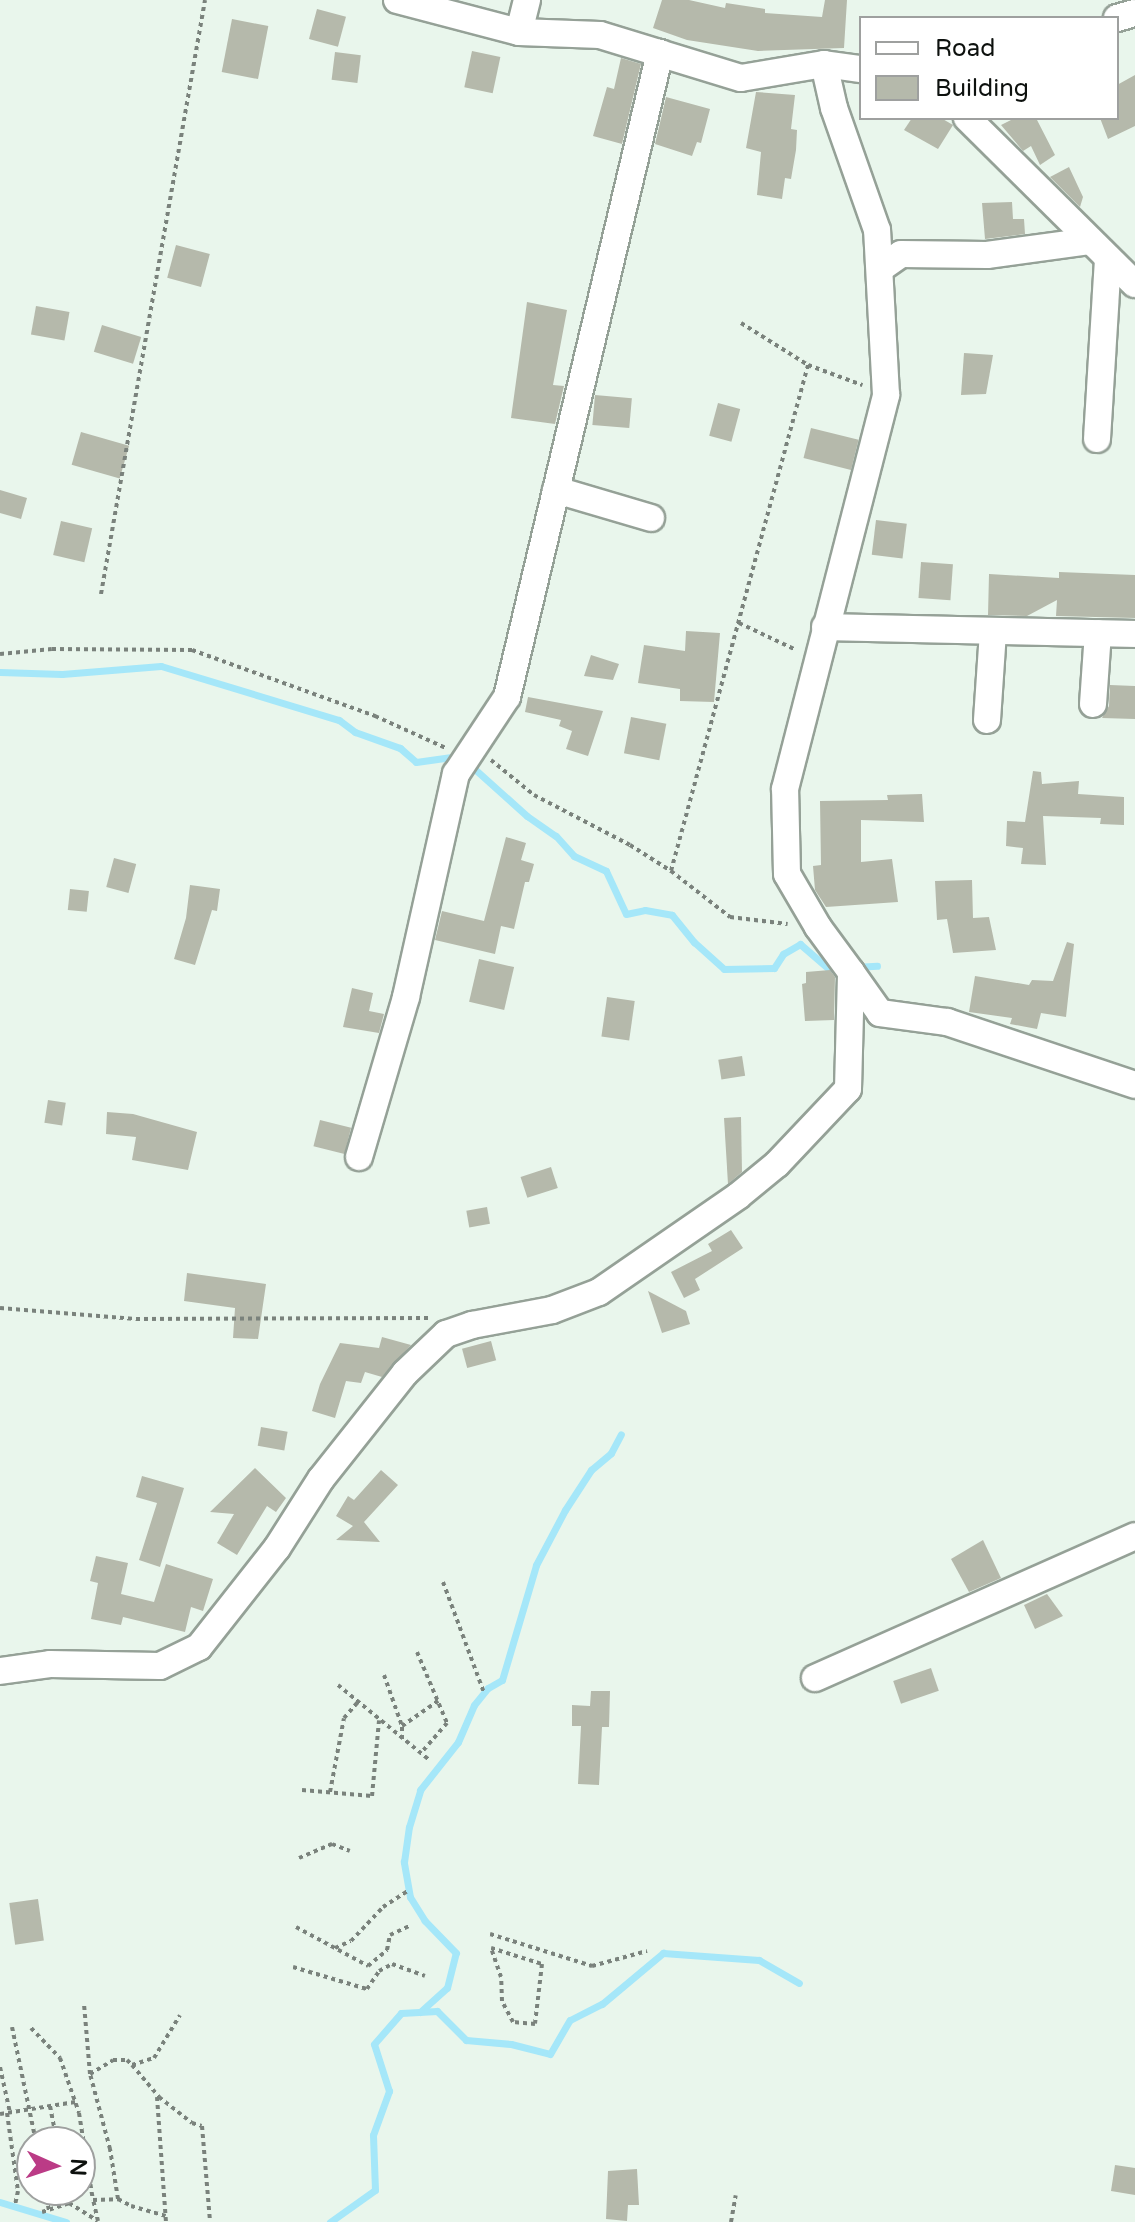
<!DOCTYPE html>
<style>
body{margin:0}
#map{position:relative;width:1135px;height:2222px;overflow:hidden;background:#e9f6ec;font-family:"Varela Round",sans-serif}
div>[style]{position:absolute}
.stream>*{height:7px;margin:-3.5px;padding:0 3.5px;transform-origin:3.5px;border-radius:3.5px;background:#a5e7f9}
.building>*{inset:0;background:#b5b9ab;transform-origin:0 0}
.path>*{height:4px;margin-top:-2px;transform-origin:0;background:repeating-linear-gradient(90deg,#7a827c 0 4px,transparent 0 8px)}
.roads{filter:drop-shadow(2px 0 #95a197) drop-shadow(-2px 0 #95a197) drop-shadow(0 2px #95a197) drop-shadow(0 -2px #95a197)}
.minor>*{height:26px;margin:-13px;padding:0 13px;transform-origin:13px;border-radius:13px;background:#fff}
span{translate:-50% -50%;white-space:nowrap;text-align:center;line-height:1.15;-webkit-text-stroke:6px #fff;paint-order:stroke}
.legend{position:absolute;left:859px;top:16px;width:260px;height:104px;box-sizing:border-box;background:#fff;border:2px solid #9ea09f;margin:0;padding:10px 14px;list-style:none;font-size:24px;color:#0d110e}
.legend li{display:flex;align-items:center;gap:16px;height:40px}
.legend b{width:40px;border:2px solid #9ea09f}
.north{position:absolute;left:16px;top:2126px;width:80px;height:80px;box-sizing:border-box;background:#fff;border:2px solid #9ea09f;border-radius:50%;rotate:93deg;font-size:22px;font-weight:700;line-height:32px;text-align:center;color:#0d110e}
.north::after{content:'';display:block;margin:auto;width:28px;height:36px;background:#bb3b86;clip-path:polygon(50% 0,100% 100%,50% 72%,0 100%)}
</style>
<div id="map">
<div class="stream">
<i style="left:0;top:672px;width:62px;rotate:1.8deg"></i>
<i style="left:62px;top:674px;width:99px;rotate:-4.6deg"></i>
<i style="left:161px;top:666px;width:186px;rotate:16.9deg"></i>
<i style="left:339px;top:720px;width:20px;rotate:37deg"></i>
<i style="left:355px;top:732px;width:48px;rotate:19.6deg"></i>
<i style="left:400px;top:748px;width:21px;rotate:41deg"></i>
<i style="left:416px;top:762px;width:43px;rotate:-7.9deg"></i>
<i style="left:469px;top:764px;width:78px;rotate:41.9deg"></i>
<i style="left:527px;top:816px;width:35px;rotate:35deg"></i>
<i style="left:556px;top:836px;width:27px;rotate:48deg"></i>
<i style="left:574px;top:856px;width:35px;rotate:25deg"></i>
<i style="left:606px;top:871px;width:47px;rotate:65.1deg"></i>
<i style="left:626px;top:914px;width:19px;rotate:-12deg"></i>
<i style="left:645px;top:910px;width:27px;rotate:10deg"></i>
<i style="left:672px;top:915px;width:35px;rotate:51deg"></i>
<i style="left:694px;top:942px;width:40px;rotate:42deg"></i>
<i style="left:724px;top:969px;width:50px;rotate:-1.1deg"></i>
<i style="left:774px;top:968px;width:17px;rotate:-57deg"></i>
<i style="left:783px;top:954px;width:20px;rotate:-30deg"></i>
<i style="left:800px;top:944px;width:38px;rotate:41deg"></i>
<i style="left:829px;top:969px;width:10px;rotate:-6deg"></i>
<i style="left:855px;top:967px;width:22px;rotate:-3deg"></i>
<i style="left:420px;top:2012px;width:36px;rotate:-42deg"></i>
<i style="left:447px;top:1988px;width:36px;rotate:-76deg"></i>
<i style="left:456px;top:1953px;width:45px;rotate:-134.1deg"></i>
<i style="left:425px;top:1921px;width:28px;rotate:-122deg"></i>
<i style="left:410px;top:1897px;width:36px;rotate:-100deg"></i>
<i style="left:404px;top:1862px;width:35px;rotate:-82deg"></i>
<i style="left:409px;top:1827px;width:39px;rotate:-73deg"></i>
<i style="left:420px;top:1790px;width:61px;rotate:-51.6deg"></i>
<i style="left:458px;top:1742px;width:40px;rotate:-66.6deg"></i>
<i style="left:474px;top:1705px;width:22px;rotate:-51deg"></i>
<i style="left:488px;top:1688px;width:16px;rotate:-30deg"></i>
<i style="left:502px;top:1680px;width:120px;rotate:-73.5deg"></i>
<i style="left:536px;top:1565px;width:62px;rotate:-62.2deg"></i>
<i style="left:565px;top:1510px;width:48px;rotate:-57deg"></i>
<i style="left:591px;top:1470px;width:26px;rotate:-40deg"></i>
<i style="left:611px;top:1453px;width:21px;rotate:-62deg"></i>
<i style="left:0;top:2202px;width:69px;rotate:16.9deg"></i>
<i style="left:330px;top:2222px;width:55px;rotate:-35.4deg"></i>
<i style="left:375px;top:2190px;width:55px;rotate:-92.1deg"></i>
<i style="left:373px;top:2135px;width:47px;rotate:-70deg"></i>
<i style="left:389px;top:2091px;width:49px;rotate:-107.7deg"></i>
<i style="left:374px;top:2044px;width:41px;rotate:-48.9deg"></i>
<i style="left:401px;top:2013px;width:36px;rotate:-3deg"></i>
<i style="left:437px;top:2011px;width:41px;rotate:45deg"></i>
<i style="left:466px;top:2040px;width:45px;rotate:5.1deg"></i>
<i style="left:511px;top:2044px;width:40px;rotate:14.4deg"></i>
<i style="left:550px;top:2054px;width:39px;rotate:-60deg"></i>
<i style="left:570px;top:2020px;width:36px;rotate:-27deg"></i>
<i style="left:602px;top:2004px;width:80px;rotate:-39.9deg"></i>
<i style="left:663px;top:1953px;width:96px;rotate:4.2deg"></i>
<i style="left:759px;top:1960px;width:46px;rotate:29.9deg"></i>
</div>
<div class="building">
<i style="clip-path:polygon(662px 0,689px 0,725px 8px,726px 3px,765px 9px,765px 13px,822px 17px,825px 0,847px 0,844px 48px,758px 51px,687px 40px,653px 28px)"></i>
<i style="left:317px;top:9px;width:30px;height:31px;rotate:15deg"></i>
<i style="left:232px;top:19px;width:37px;height:54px;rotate:11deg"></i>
<i style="left:472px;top:51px;width:29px;height:37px;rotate:12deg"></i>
<i style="left:335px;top:52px;width:26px;height:28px;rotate:7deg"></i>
<i style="clip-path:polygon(621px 58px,641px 64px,622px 144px,593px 136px,607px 87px,614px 89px)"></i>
<i style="clip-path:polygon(1135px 75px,1135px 126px,1108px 139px,1100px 118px,1117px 118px,1117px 85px)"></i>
<i style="clip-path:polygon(756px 92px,795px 95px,791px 129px,797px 130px,796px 150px,791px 179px,785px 178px,782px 199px,757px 195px,761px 152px,746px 148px)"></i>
<i style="clip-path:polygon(666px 97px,710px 109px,701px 143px,697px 142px,692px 156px,655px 144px)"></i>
<i style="clip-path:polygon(912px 118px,941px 118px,953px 125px,938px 149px,904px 130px)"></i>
<i style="clip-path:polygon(1015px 118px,1036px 118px,1055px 155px,1040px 165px,1031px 146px,1023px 151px,1001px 125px)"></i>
<i style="clip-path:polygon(1069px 167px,1083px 197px,1080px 207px,1050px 177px)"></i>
<i style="clip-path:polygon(1012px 202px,1013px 219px,1024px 219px,1025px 234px,985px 239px,982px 203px)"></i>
<i style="left:176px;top:245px;width:35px;height:34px;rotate:15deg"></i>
<i style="clip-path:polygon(527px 302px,567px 310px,553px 385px,564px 386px,555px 424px,511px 418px)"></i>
<i style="left:36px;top:306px;width:34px;height:29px;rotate:10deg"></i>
<i style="left:102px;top:325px;width:41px;height:28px;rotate:17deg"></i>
<i style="clip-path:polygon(964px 353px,993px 355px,986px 394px,961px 395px)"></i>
<i style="left:595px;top:395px;width:37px;height:30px;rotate:5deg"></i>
<i style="left:718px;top:403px;width:23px;height:34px;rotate:15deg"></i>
<i style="left:811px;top:428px;width:49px;height:31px;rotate:14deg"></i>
<i style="left:81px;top:432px;width:50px;height:34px;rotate:16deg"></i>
<i style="clip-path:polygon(0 490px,27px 498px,21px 519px,0 513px)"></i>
<i style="left:876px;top:520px;width:31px;height:35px;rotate:7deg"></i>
<i style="left:61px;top:521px;width:32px;height:35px;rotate:13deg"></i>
<i style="left:921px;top:562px;width:32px;height:36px;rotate:4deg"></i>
<i style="clip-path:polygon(1059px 572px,1135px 575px,1135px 618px,1056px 616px,1057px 600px,1027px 616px,988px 615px,989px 574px,1059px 578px)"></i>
<i style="clip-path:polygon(686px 631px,720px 633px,714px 702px,680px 701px,680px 689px,638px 683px,644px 645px,685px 651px)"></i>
<i style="clip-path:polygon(591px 655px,619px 664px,613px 680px,584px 676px)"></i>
<i style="clip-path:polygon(1110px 685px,1135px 686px,1135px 719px,1102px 718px,1109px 706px)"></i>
<i style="clip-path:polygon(528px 697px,603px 711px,588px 756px,566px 749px,572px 731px,559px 726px,561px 720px,525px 712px)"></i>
<i style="left:631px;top:717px;width:36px;height:37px;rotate:11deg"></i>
<i style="clip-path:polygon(1033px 771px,1041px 772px,1042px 784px,1079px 781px,1078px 794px,1124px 797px,1124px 825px,1100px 824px,1101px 818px,1043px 816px,1046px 865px,1021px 864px,1023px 848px,1006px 846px,1007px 821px,1025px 822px)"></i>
<i style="clip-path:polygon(922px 794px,924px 822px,861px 820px,861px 862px,892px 859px,898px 902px,826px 907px,815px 890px,813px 866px,821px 865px,820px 801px,888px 800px,887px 795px)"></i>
<i style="clip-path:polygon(506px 837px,526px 843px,521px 860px,534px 864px,529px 882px,525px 882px,514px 929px,501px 926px,495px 954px,435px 940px,442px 911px,484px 921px)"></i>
<i style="left:114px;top:858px;width:23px;height:30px;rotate:15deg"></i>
<i style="clip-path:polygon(972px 880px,973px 918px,989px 917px,996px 950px,953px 953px,947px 919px,937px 920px,935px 881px)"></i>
<i style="clip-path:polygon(190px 885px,220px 889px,217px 911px,212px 910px,195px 965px,174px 959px,186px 918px)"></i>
<i style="left:70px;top:889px;width:19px;height:21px;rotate:6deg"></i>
<i style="clip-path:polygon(1067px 942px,1074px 944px,1066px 1017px,1041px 1013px,1037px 1029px,1010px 1024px,1012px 1018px,969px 1012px,975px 976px,1029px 985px,1032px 980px,1053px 981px)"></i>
<i style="left:479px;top:959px;width:36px;height:44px;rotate:13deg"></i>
<i style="clip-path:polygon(830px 970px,835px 977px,834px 1020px,805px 1021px,802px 984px,806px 983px,806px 972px)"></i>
<i style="clip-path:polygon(352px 988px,373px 993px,369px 1011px,384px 1014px,379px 1033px,343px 1027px)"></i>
<i style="left:607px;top:997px;width:28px;height:40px;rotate:8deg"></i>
<i style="left:742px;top:1056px;width:20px;height:24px;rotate:81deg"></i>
<i style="left:48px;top:1100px;width:18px;height:23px;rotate:9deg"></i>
<i style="clip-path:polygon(107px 1112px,133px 1114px,197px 1132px,188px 1170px,132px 1160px,136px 1137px,106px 1134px)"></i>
<i style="clip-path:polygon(741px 1117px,742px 1172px,728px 1184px,724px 1118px)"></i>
<i style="left:320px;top:1120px;width:32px;height:27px;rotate:14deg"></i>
<i style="left:551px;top:1167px;width:22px;height:32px;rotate:72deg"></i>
<i style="left:487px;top:1207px;width:17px;height:21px;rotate:80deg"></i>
<i style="clip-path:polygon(731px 1230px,743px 1248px,695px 1279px,700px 1290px,684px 1298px,671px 1272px,712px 1251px,708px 1244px)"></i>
<i style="clip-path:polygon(187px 1273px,266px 1284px,258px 1339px,233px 1338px,235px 1308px,184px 1301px)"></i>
<i style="clip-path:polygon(648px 1291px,686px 1311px,690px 1324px,662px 1333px)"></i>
<i style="clip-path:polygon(382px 1337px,411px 1345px,382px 1377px,365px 1372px,361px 1383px,346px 1381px,335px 1418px,312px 1411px,320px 1384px,340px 1343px,379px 1348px)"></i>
<i style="left:491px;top:1341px;width:20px;height:30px;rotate:75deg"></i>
<i style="left:261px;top:1427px;width:27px;height:19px;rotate:10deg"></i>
<i style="clip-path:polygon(255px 1468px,286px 1498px,276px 1512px,267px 1506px,237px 1555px,217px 1543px,234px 1514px,210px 1512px)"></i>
<i style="clip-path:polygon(381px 1470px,398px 1485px,364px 1522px,380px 1542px,336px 1540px,353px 1526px,336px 1516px,348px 1496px,354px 1500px)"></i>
<i style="clip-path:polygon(142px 1476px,184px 1488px,160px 1567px,139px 1560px,157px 1503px,136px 1497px)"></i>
<i style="clip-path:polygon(983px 1540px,1001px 1578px,969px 1592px,951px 1559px)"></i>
<i style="clip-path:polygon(96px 1556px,128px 1563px,121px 1594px,154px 1602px,166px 1564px,213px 1579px,203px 1611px,191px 1607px,185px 1632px,123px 1617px,121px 1625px,91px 1619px,98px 1583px,90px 1581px)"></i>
<i style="clip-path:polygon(1047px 1594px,1063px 1616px,1035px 1629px,1024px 1605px)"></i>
<i style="left:931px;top:1668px;width:24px;height:40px;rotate:71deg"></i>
<i style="clip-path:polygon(591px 1691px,610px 1691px,609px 1727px,602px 1727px,599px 1785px,578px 1784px,581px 1726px,572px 1726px,572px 1705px,590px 1706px)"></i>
<i style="left:38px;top:1899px;width:42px;height:29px;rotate:82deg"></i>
<i style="clip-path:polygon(1115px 2165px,1135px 2168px,1135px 2195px,1111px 2191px)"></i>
<i style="clip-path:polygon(637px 2169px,639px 2205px,628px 2205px,627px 2221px,606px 2219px,608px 2171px)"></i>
</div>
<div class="path">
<i style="left:741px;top:323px;width:79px;rotate:32.1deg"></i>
<i style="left:808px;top:365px;width:524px;rotate:105.15deg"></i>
<i style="left:671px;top:871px;width:75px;rotate:37.9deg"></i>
<i style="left:730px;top:917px;width:58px;rotate:6.9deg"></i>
<i style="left:808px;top:365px;width:58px;rotate:20.3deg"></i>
<i style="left:101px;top:594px;width:603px;rotate:-80.07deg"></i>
<i style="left:739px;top:623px;width:63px;rotate:25.3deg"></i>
<i style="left:0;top:654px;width:52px;rotate:-5.5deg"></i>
<i style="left:52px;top:649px;width:140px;rotate:0.4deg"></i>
<i style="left:192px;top:650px;width:195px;rotate:19.8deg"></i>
<i style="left:375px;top:716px;width:78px;rotate:24.3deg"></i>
<i style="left:491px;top:760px;width:55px;rotate:39.1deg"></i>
<i style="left:534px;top:795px;width:108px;rotate:27.5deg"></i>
<i style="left:630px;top:845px;width:49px;rotate:32.4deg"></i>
<i style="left:0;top:1308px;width:136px;rotate:4.6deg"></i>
<i style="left:136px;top:1319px;width:293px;rotate:-0.2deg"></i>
<i style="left:443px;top:1582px;width:118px;rotate:69.7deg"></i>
<i style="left:417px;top:1652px;width:77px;rotate:67.1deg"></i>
<i style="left:447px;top:1723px;width:40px;rotate:131deg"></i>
<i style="left:384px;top:1675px;width:54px;rotate:70.6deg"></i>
<i style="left:338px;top:1685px;width:117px;rotate:39.4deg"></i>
<i style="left:402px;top:1739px;width:13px;rotate:-90deg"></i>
<i style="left:402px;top:1726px;width:44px;rotate:-34.8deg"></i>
<i style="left:302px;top:1790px;width:70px;rotate:4.9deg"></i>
<i style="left:372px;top:1796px;width:76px;rotate:-84.7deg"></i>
<i style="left:330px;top:1792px;width:75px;rotate:-79.3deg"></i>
<i style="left:344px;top:1718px;width:21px;rotate:-49deg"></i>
<i style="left:299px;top:1858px;width:36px;rotate:-23deg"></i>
<i style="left:332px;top:1844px;width:19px;rotate:21deg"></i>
<i style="left:296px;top:1927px;width:82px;rotate:28.4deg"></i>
<i style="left:368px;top:1966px;width:25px;rotate:-40deg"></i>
<i style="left:387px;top:1950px;width:15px;rotate:-79deg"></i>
<i style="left:390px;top:1935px;width:23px;rotate:-25deg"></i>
<i style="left:490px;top:1934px;width:107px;rotate:17.4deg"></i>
<i style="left:592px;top:1966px;width:57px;rotate:-15.3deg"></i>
<i style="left:335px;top:1948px;width:17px;rotate:-24deg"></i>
<i style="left:351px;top:1941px;width:47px;rotate:-46.7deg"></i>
<i style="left:383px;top:1907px;width:30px;rotate:-33deg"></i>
<i style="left:491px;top:1948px;width:53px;rotate:17.4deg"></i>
<i style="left:542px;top:1964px;width:60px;rotate:96.7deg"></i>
<i style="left:535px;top:2024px;width:22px;rotate:-175deg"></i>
<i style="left:513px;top:2022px;width:24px;rotate:-118deg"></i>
<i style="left:502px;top:2001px;width:24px;rotate:-92deg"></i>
<i style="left:501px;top:1977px;width:31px;rotate:-109deg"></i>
<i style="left:293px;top:1967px;width:77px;rotate:16.6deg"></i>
<i style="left:367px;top:1989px;width:22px;rotate:-56deg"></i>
<i style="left:379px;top:1971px;width:15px;rotate:-28deg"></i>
<i style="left:392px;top:1964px;width:35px;rotate:20deg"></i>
<i style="left:12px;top:2027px;width:117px;rotate:78.2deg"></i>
<i style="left:31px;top:2028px;width:42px;rotate:46deg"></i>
<i style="left:60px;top:2058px;width:58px;rotate:70.9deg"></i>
<i style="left:79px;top:2113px;width:88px;rotate:80.9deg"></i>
<i style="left:132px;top:2065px;width:42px;rotate:49.8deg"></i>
<i style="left:159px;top:2097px;width:42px;rotate:38.2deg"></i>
<i style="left:192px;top:2123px;width:10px;rotate:17deg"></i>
<i style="left:202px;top:2126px;width:96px;rotate:85.2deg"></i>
<i style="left:0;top:2067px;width:47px;rotate:77.7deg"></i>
<i style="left:90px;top:2074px;width:27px;rotate:-31deg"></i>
<i style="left:113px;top:2060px;width:14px"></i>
<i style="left:127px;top:2060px;width:7px;rotate:45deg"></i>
<i style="left:132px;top:2065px;width:23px;rotate:-18deg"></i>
<i style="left:154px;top:2058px;width:50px;rotate:-58.8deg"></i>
<i style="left:157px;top:2097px;width:125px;rotate:85.9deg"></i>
<i style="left:50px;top:2106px;width:37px;rotate:79deg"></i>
<i style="left:7px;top:2113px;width:79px;rotate:82deg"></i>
<i style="left:18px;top:2191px;width:14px;rotate:102deg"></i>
<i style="left:0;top:2114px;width:76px;rotate:-9.1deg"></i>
<i style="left:45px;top:2190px;width:21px;rotate:79deg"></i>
<i style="left:66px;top:2190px;width:13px;rotate:77deg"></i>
<i style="left:118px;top:2199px;width:15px;rotate:28deg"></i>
<i style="left:131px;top:2206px;width:36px;rotate:16deg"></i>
<i style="left:42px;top:2212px;width:28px;rotate:-18deg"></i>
<i style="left:69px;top:2203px;width:34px;rotate:32deg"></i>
<i style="left:98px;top:2221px;width:22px;rotate:-103deg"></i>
<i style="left:93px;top:2200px;width:25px;rotate:-2deg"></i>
<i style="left:118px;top:2199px;width:51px;rotate:-99.1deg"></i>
<i style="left:110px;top:2149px;width:78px;rotate:-104.9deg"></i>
<i style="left:90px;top:2074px;width:70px;rotate:-94.9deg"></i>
<i style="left:731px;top:2222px;width:27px;rotate:-80deg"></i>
</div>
<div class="roads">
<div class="minor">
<i style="left:397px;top:0;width:126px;rotate:14.7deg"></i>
<i style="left:519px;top:32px;width:81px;rotate:2.1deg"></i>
<i style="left:600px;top:35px;width:147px;rotate:17deg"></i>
<i style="left:741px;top:78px;width:84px;rotate:-9.6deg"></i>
<i style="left:824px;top:64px;width:37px;rotate:8deg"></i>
<i style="left:1117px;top:18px;width:19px;rotate:-16deg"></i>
<i style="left:519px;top:32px;width:33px;rotate:-76deg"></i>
<i style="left:967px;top:118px;width:236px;rotate:44.7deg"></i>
<i style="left:881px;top:268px;width:24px;rotate:-35deg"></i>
<i style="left:901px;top:254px;width:86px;rotate:0.7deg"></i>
<i style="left:987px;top:255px;width:103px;rotate:-7.8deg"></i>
<i style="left:1097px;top:439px;width:180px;rotate:-86.5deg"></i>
<i style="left:556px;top:490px;width:99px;rotate:16.4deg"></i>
<i style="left:825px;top:627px;width:310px;rotate:1.3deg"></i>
<i style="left:1093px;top:704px;width:71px;rotate:-86deg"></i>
<i style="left:987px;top:720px;width:89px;rotate:-86.1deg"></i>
<i style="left:851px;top:972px;width:50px;rotate:54.7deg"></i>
<i style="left:880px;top:1013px;width:68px;rotate:7.7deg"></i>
<i style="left:947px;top:1022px;width:198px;rotate:18.5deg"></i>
<i style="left:359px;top:1157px;width:167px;rotate:-73.6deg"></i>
<i style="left:406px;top:997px;width:229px;rotate:-77.4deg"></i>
<i style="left:456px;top:774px;width:92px;rotate:-56.5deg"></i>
<i style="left:507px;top:697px;width:662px;rotate:-76.64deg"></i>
<i style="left:0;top:1671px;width:50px;rotate:-8deg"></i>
<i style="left:50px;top:1664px;width:110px;rotate:1deg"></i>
<i style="left:160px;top:1666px;width:43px;rotate:-26deg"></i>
<i style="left:199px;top:1647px;width:126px;rotate:-51.8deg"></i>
<i style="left:277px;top:1548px;width:82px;rotate:-57.5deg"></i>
<i style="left:321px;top:1479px;width:135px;rotate:-51.6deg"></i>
<i style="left:405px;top:1373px;width:57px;rotate:-43.6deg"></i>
<i style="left:446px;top:1334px;width:28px;rotate:-19deg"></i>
<i style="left:472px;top:1325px;width:81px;rotate:-10.6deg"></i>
<i style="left:552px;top:1310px;width:50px;rotate:-21deg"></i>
<i style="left:599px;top:1292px;width:169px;rotate:-34.6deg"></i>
<i style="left:738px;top:1196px;width:50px;rotate:-39.4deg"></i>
<i style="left:777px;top:1164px;width:103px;rotate:-46.6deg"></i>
<i style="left:848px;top:1089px;width:117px;rotate:-88.5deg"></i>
<i style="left:851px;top:972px;width:56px;rotate:-126.3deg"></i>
<i style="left:818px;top:927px;width:61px;rotate:-120.3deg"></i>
<i style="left:787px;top:874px;width:85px;rotate:-91.3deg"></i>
<i style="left:785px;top:789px;width:407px;rotate:-75.6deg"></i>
<i style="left:886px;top:395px;width:165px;rotate:-93.1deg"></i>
<i style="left:877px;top:230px;width:129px;rotate:-109.4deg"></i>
<i style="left:834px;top:108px;width:45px;rotate:-102.8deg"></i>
<i style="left:815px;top:1678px;width:350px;rotate:-23.9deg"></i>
</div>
</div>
<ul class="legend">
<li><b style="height:10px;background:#fff"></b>Road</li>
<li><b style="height:22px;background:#b5b9ab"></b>Building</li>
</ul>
<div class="north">N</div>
</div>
